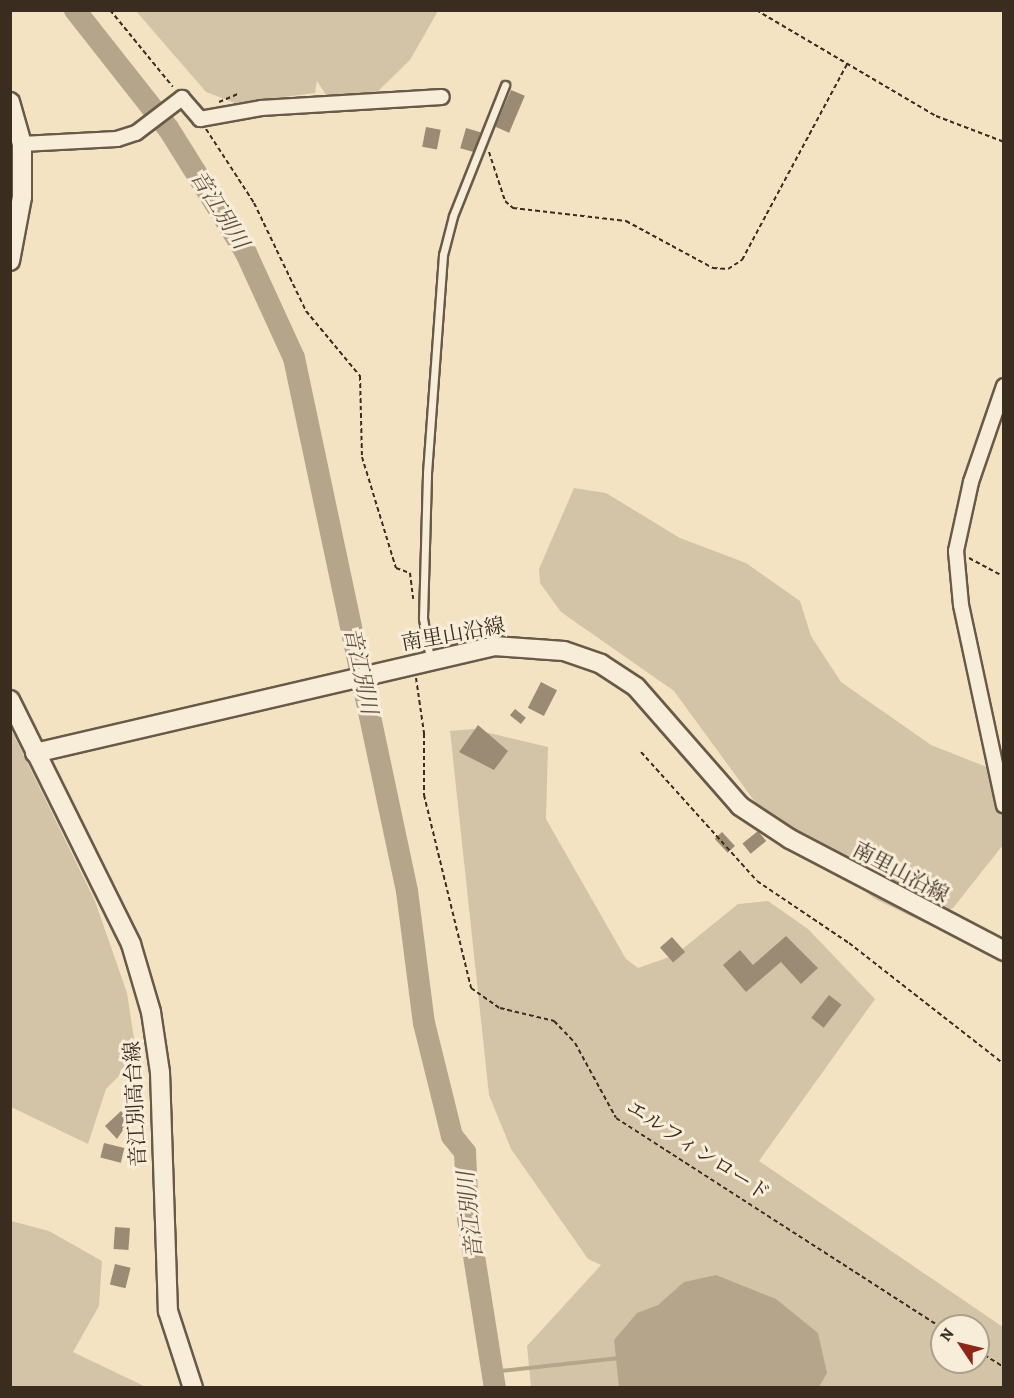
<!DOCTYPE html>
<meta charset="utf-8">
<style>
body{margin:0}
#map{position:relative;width:1014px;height:1398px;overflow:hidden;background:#f4e3c3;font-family:Alegreya,"Noto Serif JP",serif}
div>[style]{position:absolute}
.green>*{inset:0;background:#d4c4a7}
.water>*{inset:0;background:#b5a58b}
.stream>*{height:4px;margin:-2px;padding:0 2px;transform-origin:2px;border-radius:2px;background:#b5a58b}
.river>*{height:22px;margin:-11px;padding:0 11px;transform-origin:11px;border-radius:11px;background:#b5a58b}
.building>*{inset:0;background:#9b8b74;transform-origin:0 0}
.path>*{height:2px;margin-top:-1px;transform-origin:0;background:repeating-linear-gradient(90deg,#3a2c1f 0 4.5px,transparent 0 7.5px)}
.roads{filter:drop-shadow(2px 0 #685a48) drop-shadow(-2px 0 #685a48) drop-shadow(0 2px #685a48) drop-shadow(0 -2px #685a48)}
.lane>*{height:7px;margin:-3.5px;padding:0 3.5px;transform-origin:3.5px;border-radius:3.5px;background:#f8edd8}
.street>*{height:14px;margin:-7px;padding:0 7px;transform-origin:7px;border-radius:7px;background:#f8edd8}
.secondary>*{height:18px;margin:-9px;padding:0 9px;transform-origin:9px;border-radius:9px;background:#f8edd8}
span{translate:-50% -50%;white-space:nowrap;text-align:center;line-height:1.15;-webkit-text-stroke:6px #f8edd8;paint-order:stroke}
.street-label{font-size:21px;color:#3a2c1f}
.water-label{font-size:22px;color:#5f503f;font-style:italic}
.frame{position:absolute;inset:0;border:12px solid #3a2c1f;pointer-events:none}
.north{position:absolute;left:930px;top:1314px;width:60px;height:60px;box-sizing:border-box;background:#f8edd8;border:2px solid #aca08e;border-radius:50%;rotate:305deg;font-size:16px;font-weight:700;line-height:24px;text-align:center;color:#3a2c1f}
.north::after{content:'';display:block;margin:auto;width:21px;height:27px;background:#8f2418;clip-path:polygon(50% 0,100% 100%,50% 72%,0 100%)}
</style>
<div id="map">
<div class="green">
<i style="clip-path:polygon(136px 11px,438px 11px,410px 60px,363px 106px,328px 98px,317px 81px,315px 93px,235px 103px,206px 92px)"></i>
<i style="clip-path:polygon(574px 488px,606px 493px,680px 538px,746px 563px,800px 601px,811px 636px,841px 682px,931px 745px,1002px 773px,1003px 845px,953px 908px,925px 923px,875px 899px,763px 813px,674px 691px,561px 612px,540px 583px,539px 569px)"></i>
<i style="clip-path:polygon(11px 729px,95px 901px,127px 993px,137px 1058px,106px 1089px,88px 1144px,11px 1107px)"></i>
<i style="clip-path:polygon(evenodd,473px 729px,548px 747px,546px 819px,626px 959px,638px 968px,675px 955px,738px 904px,768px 901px,808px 929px,875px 999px,759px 1161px,1003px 1327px,1003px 1387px,531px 1387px,527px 1346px,601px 1265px,588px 1259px,511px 1149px,489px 1095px,450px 731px,473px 729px,942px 1326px,978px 1326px,978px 1362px,942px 1362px,942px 1326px)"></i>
<i style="clip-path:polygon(11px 1221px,49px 1231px,102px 1261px,99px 1306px,73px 1352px,146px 1387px,11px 1387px)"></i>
</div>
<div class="water">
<i style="clip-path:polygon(716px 1275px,776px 1299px,818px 1333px,827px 1373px,819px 1387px,619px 1387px,614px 1340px,637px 1313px,658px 1305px,684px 1282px)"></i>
</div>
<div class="stream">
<i style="left:491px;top:1372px;width:129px;rotate:-6.2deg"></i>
<i style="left:491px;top:1388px;width:6px;rotate:-59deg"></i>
</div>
<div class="river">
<i style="left:75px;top:10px;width:150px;rotate:51.8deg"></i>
<i style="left:168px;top:128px;width:147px;rotate:58deg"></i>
<i style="left:246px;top:253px;width:115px;rotate:65.4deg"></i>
<i style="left:294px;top:358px;width:545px;rotate:78.03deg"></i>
<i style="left:407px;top:891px;width:133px;rotate:82.7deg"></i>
<i style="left:424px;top:1023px;width:116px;rotate:76.1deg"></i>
<i style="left:452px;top:1136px;width:21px;rotate:51deg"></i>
<i style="left:465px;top:1152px;width:66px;rotate:87.4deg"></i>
<i style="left:468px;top:1218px;width:172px;rotate:81deg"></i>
</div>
<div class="building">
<i style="left:511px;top:90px;width:15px;height:40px;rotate:23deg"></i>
<i style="left:426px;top:127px;width:15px;height:20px;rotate:11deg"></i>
<i style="left:466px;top:128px;width:15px;height:21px;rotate:16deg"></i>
<i style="left:541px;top:682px;width:18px;height:29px;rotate:27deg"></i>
<i style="left:515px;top:709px;width:14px;height:8px;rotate:39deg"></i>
<i style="clip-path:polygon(478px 725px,508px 751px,494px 770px,459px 752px)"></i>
<i style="left:758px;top:831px;width:13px;height:20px;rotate:51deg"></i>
<i style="left:722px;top:832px;width:19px;height:10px;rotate:47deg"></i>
<i style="clip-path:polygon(786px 936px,818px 968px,801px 984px,781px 962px,746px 992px,723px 965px,740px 950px,753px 965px)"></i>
<i style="left:672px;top:937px;width:20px;height:16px;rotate:49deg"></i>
<i style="left:829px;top:995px;width:16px;height:29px;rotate:38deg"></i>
<i style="clip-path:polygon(121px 1111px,129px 1121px,117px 1139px,105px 1126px)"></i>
<i style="left:104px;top:1143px;width:21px;height:15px;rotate:14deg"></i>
<i style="left:115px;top:1227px;width:15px;height:22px;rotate:4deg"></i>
<i style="left:115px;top:1264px;width:16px;height:21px;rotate:14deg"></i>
</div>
<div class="path">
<i style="left:110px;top:10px;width:99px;rotate:50.7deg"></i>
<i style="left:756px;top:10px;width:209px;rotate:30.5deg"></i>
<i style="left:936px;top:116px;width:73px;rotate:20.9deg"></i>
<i style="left:219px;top:102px;width:21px;rotate:-23deg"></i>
<i style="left:206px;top:129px;width:88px;rotate:57deg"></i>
<i style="left:254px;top:203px;width:120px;rotate:64.3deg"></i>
<i style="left:306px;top:311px;width:85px;rotate:50.3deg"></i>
<i style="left:360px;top:376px;width:81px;rotate:88.6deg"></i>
<i style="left:362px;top:457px;width:116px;rotate:73deg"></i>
<i style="left:396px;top:568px;width:15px;rotate:20deg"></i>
<i style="left:410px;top:573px;width:26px;rotate:83deg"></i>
<i style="left:489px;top:152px;width:52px;rotate:71.9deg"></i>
<i style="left:505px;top:201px;width:11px;rotate:41deg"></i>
<i style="left:513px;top:208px;width:114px;rotate:6.6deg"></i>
<i style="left:626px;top:221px;width:99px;rotate:28.4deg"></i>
<i style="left:713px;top:268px;width:15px;rotate:4deg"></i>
<i style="left:728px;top:269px;width:17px;rotate:-33deg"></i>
<i style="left:742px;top:260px;width:225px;rotate:-61.8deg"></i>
<i style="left:969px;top:558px;width:40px;rotate:28deg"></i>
<i style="left:416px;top:678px;width:56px;rotate:81.7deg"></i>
<i style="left:424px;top:733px;width:62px;rotate:90deg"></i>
<i style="left:424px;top:795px;width:199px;rotate:76.3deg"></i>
<i style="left:471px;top:988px;width:35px;rotate:35deg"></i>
<i style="left:500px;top:1008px;width:56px;rotate:13.5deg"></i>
<i style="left:554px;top:1021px;width:30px;rotate:46deg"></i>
<i style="left:575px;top:1043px;width:85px;rotate:61.3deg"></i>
<i style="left:616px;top:1118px;width:388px;rotate:32.8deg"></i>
<i style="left:641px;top:752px;width:173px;rotate:48deg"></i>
<i style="left:757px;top:881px;width:111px;rotate:34deg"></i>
<i style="left:849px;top:943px;width:197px;rotate:38deg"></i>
<i style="left:978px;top:1351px;width:31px;rotate:32deg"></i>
</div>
<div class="roads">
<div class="lane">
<i style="left:430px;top:659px;width:42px;rotate:-99.7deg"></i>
<i style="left:423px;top:618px;width:145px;rotate:-88.4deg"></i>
<i style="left:427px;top:473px;width:219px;rotate:-85.8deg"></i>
<i style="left:443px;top:255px;width:40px;rotate:-75.6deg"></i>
<i style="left:453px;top:216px;width:141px;rotate:-68.3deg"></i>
</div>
<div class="street">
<i style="left:22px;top:144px;width:95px;rotate:-3deg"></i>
<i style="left:117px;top:139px;width:20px;rotate:-18deg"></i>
<i style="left:136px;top:133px;width:58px;rotate:-37.3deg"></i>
<i style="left:182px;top:98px;width:28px;rotate:49deg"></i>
<i style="left:200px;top:119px;width:62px;rotate:-10.2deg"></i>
<i style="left:261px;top:108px;width:181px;rotate:-3.5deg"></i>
<i style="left:1004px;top:386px;width:102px;rotate:109deg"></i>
<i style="left:971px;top:482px;width:71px;rotate:102.3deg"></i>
<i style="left:956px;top:551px;width:54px;rotate:84.7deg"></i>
<i style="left:961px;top:605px;width:205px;rotate:77.9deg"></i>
</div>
<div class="secondary">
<i style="left:10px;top:102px;width:44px;rotate:74.1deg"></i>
<i style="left:22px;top:144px;width:53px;rotate:90deg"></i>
<i style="left:22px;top:197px;width:65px;rotate:100.6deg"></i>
<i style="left:10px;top:700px;width:272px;rotate:63.6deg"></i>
<i style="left:131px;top:944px;width:71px;rotate:73.6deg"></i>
<i style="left:151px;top:1012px;width:61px;rotate:81.5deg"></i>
<i style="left:160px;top:1072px;width:239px;rotate:88.1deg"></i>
<i style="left:168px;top:1311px;width:81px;rotate:72deg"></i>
<i style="left:35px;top:753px;width:471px;rotate:-13.1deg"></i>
<i style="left:494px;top:646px;width:70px;rotate:4.1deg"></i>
<i style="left:564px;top:651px;width:39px;rotate:19deg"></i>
<i style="left:601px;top:664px;width:42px;rotate:33.3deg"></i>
<i style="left:636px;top:687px;width:158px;rotate:48.8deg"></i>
<i style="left:740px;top:806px;width:60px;rotate:33.4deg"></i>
<i style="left:790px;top:839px;width:242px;rotate:27.6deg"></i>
</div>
</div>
<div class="street-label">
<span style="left:453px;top:634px;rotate:-10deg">南里山沿線</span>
<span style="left:901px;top:872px;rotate:28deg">南里山沿線</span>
<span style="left:135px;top:1104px;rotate:-93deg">音江別高台線</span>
<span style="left:698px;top:1150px;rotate:33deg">エルフィンロード</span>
</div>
<div class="water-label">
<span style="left:219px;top:210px;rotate:58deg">音江別川</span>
<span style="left:360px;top:671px;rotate:78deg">音江別川</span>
<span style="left:471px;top:1215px;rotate:-96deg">音江別川</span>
</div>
<div class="frame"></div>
<div class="north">N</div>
</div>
